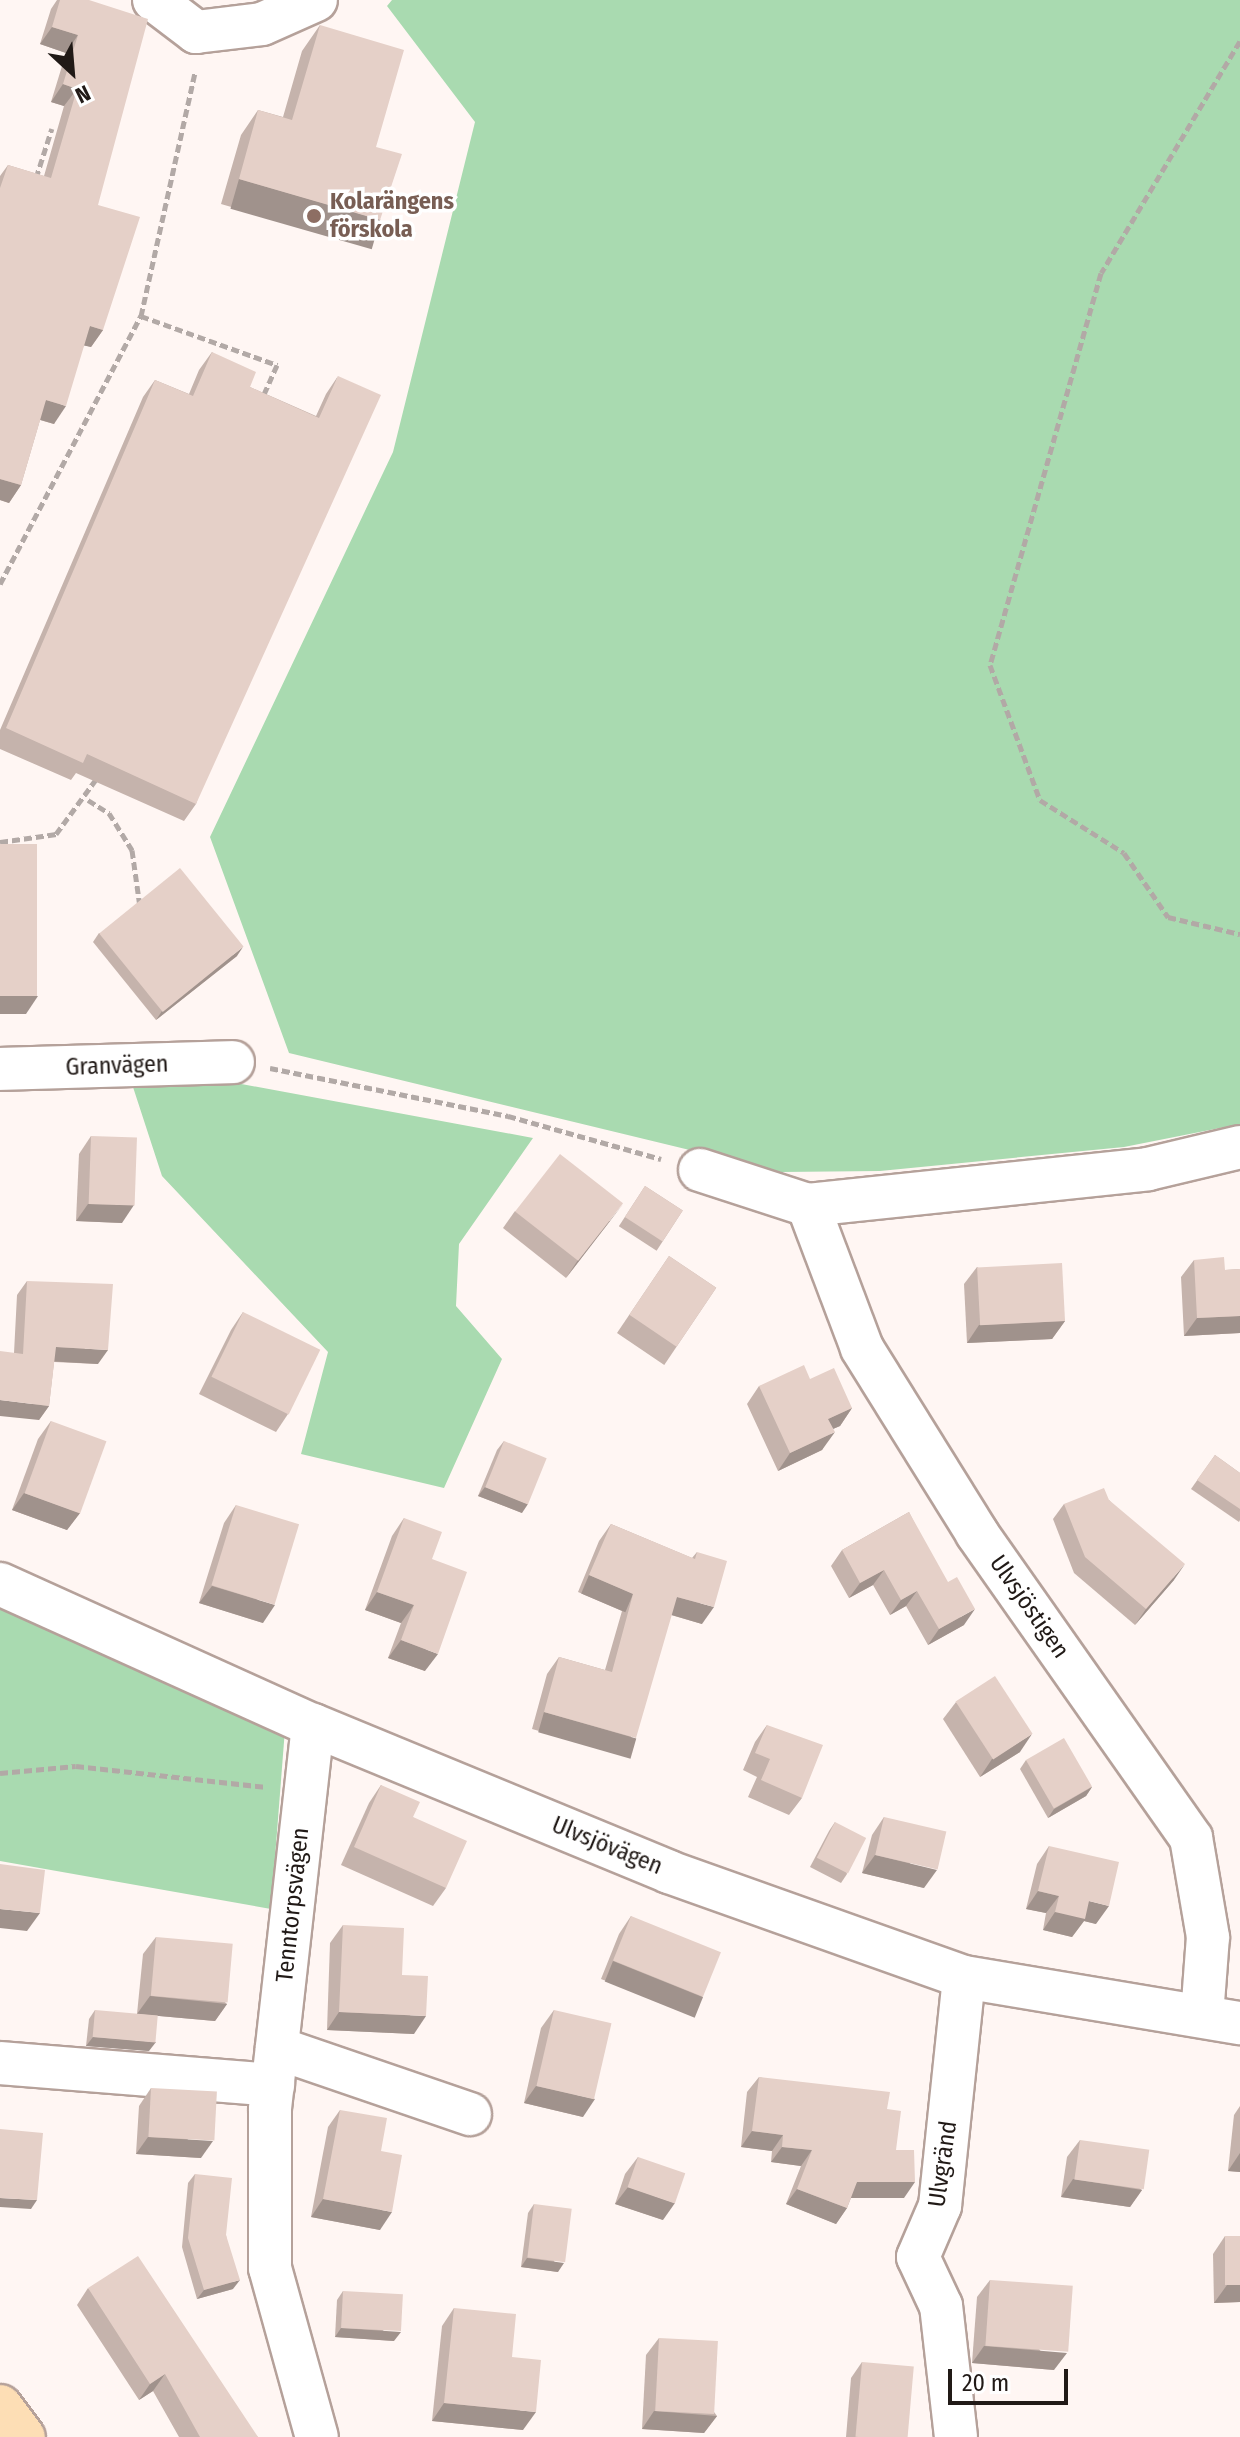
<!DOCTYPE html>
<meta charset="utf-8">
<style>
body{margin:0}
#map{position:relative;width:1240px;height:2437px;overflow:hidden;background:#fff6f3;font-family:"Fira Sans Condensed",sans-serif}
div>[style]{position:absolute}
.green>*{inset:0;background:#a9dab0}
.path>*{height:5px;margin-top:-2.5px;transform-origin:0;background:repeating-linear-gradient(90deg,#b2a9a6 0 8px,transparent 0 12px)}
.roads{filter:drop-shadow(2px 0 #b5a19a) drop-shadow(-2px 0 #b5a19a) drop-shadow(0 2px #b5a19a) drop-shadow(0 -2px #b5a19a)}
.minor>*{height:42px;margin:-21px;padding:0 21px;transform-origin:21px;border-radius:21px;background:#fff}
.major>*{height:44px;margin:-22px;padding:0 22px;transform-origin:22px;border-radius:22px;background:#fddeb5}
.wall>*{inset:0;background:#c5b3ac;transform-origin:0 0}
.shaded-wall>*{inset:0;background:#a0928c;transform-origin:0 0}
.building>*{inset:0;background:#e5d0c8;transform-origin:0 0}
.dots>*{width:22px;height:22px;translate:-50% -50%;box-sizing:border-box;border:4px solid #fff;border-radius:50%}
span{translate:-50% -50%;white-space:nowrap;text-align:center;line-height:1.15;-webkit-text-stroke:7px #fff;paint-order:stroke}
.education-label{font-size:24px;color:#785e54;font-weight:700}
.left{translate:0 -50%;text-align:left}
.street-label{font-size:24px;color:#211a17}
.north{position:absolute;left:32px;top:32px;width:80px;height:80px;-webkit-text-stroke:6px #fff;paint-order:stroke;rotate:154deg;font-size:22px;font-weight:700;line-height:32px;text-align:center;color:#211a17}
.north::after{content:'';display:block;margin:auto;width:28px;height:36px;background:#211a17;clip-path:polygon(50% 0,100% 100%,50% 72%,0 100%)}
.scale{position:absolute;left:948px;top:2369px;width:120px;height:36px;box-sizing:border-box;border:4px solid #211a17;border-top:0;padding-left:10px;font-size:24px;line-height:28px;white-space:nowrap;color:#211a17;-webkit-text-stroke:6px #fff;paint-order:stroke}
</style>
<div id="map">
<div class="green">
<i style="clip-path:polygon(392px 0,1240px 0,1240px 1124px,1124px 1147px,880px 1171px,781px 1172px,289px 1053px,210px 837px,393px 452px,475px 122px,387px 6px)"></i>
<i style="clip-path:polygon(236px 1083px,533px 1138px,459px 1244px,456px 1306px,502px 1359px,444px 1488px,301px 1454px,328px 1352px,162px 1176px,132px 1084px)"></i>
<i style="clip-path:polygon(0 1606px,285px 1729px,271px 1909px,0 1861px)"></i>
</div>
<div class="path">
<i style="left:1240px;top:41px;width:270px;rotate:120.9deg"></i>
<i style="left:1101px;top:273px;width:407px;rotate:105.8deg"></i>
<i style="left:990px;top:665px;width:144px;rotate:69.7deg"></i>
<i style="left:1040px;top:800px;width:99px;rotate:32.2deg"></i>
<i style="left:1124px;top:853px;width:78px;rotate:55.5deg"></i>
<i style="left:1168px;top:917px;width:74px;rotate:13.3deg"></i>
<i style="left:36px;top:178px;width:52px;rotate:-72.3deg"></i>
<i style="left:141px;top:316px;width:145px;rotate:19.8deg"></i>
<i style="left:277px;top:365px;width:37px;rotate:114deg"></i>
<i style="left:0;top:584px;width:303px;rotate:-62.3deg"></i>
<i style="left:141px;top:316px;width:249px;rotate:-77.5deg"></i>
<i style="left:88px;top:800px;width:25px;rotate:32deg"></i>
<i style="left:109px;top:813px;width:44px;rotate:58.1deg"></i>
<i style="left:132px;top:850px;width:58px;rotate:82deg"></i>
<i style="left:0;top:842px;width:57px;rotate:-8.1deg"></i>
<i style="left:56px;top:834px;width:69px;rotate:-53.8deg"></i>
<i style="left:270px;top:1068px;width:243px;rotate:11.4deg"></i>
<i style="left:508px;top:1116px;width:159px;rotate:15.7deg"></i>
<i style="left:0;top:1773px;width:76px;rotate:-5.3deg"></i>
<i style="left:76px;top:1766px;width:190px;rotate:6.3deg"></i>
</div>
<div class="roads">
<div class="minor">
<i style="left:154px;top:0;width:53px;rotate:37.3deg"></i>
<i style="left:196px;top:32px;width:66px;rotate:-6.9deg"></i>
<i style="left:262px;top:24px;width:59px;rotate:-24deg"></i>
<i style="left:0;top:1069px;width:233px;rotate:-1.7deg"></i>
<i style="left:700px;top:1170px;width:114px;rotate:18deg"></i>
<i style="left:0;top:1584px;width:343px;rotate:24.3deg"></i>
<i style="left:313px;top:1725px;width:385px;rotate:22.4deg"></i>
<i style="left:669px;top:1872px;width:313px;rotate:19.6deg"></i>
<i style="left:964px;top:1977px;width:280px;rotate:9.5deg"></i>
<i style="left:313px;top:1725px;width:387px;rotate:96.4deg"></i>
<i style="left:270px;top:2110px;width:158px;rotate:90deg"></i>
<i style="left:270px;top:2268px;width:175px;rotate:74.5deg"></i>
<i style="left:1202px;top:2016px;width:79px;rotate:-85.7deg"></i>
<i style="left:1208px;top:1937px;width:100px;rotate:-99.7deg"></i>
<i style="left:1191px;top:1838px;width:373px;rotate:-125.1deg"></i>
<i style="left:977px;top:1533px;width:218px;rotate:-121.9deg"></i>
<i style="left:862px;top:1348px;width:153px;rotate:-110.7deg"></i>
<i style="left:808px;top:1205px;width:342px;rotate:-6deg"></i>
<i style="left:1148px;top:1169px;width:95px;rotate:-13.4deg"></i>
<i style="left:277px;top:2048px;width:204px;rotate:18.9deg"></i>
<i style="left:0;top:2063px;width:274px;rotate:4.6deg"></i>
<i style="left:956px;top:2437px;width:132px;rotate:-96.5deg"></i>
<i style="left:941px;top:2306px;width:54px;rotate:-115.1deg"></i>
<i style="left:918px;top:2257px;width:56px;rotate:-66.7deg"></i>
<i style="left:940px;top:2206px;width:230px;rotate:-84deg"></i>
</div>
<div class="major">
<i style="left:0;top:2407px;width:38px;rotate:53deg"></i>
</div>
</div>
<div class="wall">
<i style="clip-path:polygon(57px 0,89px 0,103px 330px,91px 347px,84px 345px,54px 424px,40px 420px,21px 485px,9px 503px,0 500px,0 176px,8px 165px,44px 176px,64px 106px,51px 102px,66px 53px,40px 44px,51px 9px)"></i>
<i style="clip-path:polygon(320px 25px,362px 245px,221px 204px,241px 135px,258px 110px,283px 117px,302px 51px)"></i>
<i style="clip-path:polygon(212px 352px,250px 387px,316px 416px,326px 394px,338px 376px,196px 804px,184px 821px,76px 773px,71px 780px,0 749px,0 730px,143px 397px,155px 380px,189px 394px,199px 370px)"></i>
<i style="clip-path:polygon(99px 933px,237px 956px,156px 1020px,93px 942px)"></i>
<i style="clip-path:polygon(91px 1136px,122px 1223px,76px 1221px,79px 1154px)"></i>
<i style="left:645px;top:1186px;width:45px;height:48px;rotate:33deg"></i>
<i style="clip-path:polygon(515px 1211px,610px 1221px,566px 1278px,503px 1228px)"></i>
<i style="left:669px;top:1256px;width:57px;height:93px;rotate:34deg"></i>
<i style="clip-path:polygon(1194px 1260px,1225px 1270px,1240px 1269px,1240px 1333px,1184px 1336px,1181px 1277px)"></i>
<i style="clip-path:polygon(977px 1267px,1065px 1321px,1052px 1339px,967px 1343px,964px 1284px)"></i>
<i style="clip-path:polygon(27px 1281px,98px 1364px,54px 1362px,49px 1406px,39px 1420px,14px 1353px,17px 1295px)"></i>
<i style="clip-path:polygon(243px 1312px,288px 1414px,276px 1432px,199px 1394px,231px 1330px)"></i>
<i style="clip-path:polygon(810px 1379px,852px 1408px,840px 1426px,833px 1429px,822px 1450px,778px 1471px,747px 1404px,759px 1386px)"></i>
<i style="clip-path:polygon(51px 1421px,80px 1513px,67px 1530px,12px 1510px,38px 1439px)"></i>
<i style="clip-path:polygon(504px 1441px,522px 1513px,478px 1496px,497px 1450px)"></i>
<i style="clip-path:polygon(1215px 1455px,1240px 1473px,1240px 1520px,1239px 1522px,1191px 1489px)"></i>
<i style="clip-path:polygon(1109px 1500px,1174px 1580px,1135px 1625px,1074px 1573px,1053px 1519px,1064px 1504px)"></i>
<i style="clip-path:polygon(236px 1505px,263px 1623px,199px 1603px,224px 1523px)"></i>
<i style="clip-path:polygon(909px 1512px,964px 1625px,928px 1645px,906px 1606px,890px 1615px,873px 1585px,849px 1598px,831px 1566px,842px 1550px)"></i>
<i style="clip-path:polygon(404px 1518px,432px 1559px,425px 1671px,388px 1658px,401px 1623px,365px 1610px,392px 1536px)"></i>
<i style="clip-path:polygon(611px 1524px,692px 1558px,697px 1552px,702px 1624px,671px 1615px,625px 1755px,532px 1729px,547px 1674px,559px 1657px,605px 1670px,622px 1611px,578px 1592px,599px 1541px)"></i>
<i style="clip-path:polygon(956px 1702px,1020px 1752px,980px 1777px,943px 1719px)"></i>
<i style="clip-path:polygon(767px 1725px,802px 1798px,789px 1815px,748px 1797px,757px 1777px,743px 1770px,755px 1742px)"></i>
<i style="clip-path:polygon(1026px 1760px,1092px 1787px,1086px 1796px,1048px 1818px,1020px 1769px)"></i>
<i style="clip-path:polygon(381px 1785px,413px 1817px,446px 1888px,433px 1906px,341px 1865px,369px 1803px)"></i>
<i style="clip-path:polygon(884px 1817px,924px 1888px,862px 1873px,872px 1835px)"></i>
<i style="clip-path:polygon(835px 1822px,847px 1874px,841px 1883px,810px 1867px,829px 1831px)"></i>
<i style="clip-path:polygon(1049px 1846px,1096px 1924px,1084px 1921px,1072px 1937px,1043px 1930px,1046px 1913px,1026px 1909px,1037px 1864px)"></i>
<i style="clip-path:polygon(631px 1916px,703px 1997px,691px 2014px,601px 1979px,619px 1934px)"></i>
<i style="clip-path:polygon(343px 1925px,402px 1975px,414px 2034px,327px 2030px,330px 1943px)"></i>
<i style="clip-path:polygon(156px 1937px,227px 2004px,215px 2021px,137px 2014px,143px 1954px)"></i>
<i style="clip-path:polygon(95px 2010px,149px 2051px,86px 2046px,89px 2019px)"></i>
<i style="clip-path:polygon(554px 2010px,583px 2117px,524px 2103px,541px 2028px)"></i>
<i style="clip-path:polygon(759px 2077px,887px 2109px,904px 2198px,851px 2198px,847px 2208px,836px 2224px,786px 2204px,801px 2166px,771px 2162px,772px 2151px,741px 2147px,747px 2092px)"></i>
<i style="clip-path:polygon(151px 2088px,201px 2158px,136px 2154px,139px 2106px)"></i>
<i style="clip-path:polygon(1240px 2106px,1240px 2172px,1228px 2171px,1234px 2115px)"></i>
<i style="clip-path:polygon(340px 2110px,381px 2151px,380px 2230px,311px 2217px,328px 2127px)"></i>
<i style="clip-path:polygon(1080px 2140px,1142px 2190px,1130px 2207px,1061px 2197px,1067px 2157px)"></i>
<i style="clip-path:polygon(638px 2157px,663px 2220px,615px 2204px,625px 2174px)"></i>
<i style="clip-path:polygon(195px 2174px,226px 2235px,233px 2289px,197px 2299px,182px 2247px,188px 2183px)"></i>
<i style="clip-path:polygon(534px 2204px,558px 2272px,521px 2267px,528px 2213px)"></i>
<i style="clip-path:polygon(1225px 2236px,1240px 2236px,1240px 2302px,1214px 2303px,1213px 2254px)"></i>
<i style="clip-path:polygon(990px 2280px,1054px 2370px,972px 2363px,977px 2297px)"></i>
<i style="clip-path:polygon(88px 2288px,258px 2437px,179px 2437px,153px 2391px,139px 2400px,77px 2305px)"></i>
<i style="clip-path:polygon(343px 2291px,394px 2341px,335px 2337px,337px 2300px)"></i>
<i style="clip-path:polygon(454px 2308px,512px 2357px,523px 2430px,432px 2421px,442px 2326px)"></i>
<i style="clip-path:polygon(659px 2338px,717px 2416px,704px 2433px,642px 2429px,646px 2355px)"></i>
<i style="clip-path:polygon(862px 2362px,907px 2437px,846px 2437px,851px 2378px)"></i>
</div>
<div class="shaded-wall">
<i style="clip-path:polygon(52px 27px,78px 35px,66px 53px,40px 44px)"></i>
<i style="clip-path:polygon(63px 84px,77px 89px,64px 106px,51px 102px)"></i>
<i style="left:239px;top:179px;width:147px;height:31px;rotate:16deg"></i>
<i style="clip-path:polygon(90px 326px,103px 330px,91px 347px,77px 344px)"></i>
<i style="clip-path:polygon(46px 400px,66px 406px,54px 424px,34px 418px)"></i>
<i style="clip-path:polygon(0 479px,21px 485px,9px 503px,0 500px)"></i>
<i style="clip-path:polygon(243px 947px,237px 956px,156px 1020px,162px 1011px)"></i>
<i style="clip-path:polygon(0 996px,38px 996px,26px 1014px,0 1014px)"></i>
<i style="clip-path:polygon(88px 1204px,134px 1205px,122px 1223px,76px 1221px)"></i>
<i style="clip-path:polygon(623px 1204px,610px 1221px,566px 1278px,578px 1260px)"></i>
<i style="clip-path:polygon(1240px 1316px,1240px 1333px,1184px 1336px,1197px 1318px)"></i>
<i style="clip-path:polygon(1065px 1321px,1052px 1339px,967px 1343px,979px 1325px)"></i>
<i style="clip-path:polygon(56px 1347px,108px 1350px,98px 1364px,46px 1361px)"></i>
<i style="clip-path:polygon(0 1400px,49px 1406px,39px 1420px,0 1416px)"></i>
<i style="clip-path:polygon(852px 1408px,840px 1426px,816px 1436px,828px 1419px)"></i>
<i style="clip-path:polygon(835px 1432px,822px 1450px,778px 1471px,790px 1453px)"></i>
<i style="clip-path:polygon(485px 1487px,528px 1504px,522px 1513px,478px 1496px)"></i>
<i style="clip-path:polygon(24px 1493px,80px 1513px,67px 1530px,12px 1510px)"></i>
<i style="clip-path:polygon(1185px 1564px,1174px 1580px,1135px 1625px,1146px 1609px)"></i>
<i style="clip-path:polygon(884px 1570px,873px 1585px,849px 1598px,860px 1583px)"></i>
<i style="left:589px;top:1575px;width:48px;height:20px;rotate:23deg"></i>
<i style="clip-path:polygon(212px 1586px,275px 1605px,263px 1623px,199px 1603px)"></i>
<i style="clip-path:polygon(917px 1591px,906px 1606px,890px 1615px,901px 1600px)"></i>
<i style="clip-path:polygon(377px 1592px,414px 1605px,401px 1623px,365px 1610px)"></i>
<i style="clip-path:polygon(677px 1597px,714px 1607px,702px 1624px,665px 1613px)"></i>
<i style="clip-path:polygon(975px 1609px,964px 1625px,928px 1645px,939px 1629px)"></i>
<i style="clip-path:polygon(401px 1640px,438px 1654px,425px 1671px,388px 1658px)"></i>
<i style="left:544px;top:1712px;width:96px;height:21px;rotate:16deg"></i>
<i style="clip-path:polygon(1032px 1734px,1020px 1752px,980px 1777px,992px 1759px)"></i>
<i style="clip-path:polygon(1092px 1787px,1086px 1796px,1048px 1818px,1054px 1809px)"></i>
<i style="clip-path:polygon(875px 1855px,937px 1870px,924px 1888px,862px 1873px)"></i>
<i style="clip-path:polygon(1038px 1891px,1059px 1896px,1046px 1913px,1026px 1909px)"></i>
<i style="clip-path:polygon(1089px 1901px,1109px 1906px,1096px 1924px,1084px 1921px,1072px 1937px,1043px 1930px,1055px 1912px)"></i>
<i style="clip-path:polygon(0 1909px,40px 1913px,27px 1931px,0 1928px)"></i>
<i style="left:613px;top:1961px;width:97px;height:22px;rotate:22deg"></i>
<i style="clip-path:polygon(150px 1996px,227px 2004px,215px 2021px,137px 2014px)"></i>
<i style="clip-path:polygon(339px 2012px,426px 2016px,414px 2034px,327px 2030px)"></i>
<i style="clip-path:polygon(93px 2037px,156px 2042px,149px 2051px,86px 2046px)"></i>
<i style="clip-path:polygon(536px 2086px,595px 2099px,583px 2117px,524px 2103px)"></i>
<i style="clip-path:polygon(752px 2131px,783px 2135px,772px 2151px,741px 2147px)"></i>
<i style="clip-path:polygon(148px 2137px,213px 2141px,201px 2158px,136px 2154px)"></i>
<i style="clip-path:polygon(782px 2147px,812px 2150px,801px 2166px,771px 2162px)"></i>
<i style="clip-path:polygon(1240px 2153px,1240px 2172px,1228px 2171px)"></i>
<i style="clip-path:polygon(1073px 2179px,1142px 2190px,1130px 2207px,1061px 2197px)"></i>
<i style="clip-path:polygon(857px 2182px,915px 2182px,904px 2198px,846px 2198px)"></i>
<i style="clip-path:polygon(628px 2187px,675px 2203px,663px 2220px,615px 2204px)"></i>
<i style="clip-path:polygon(797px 2189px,847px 2208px,836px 2224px,786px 2204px)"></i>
<i style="clip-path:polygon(0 2198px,37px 2200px,31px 2209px,0 2207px)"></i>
<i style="clip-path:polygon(323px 2199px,392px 2212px,380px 2230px,311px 2217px)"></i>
<i style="clip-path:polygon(527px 2258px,564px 2263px,558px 2272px,521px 2267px)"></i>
<i style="clip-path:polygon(240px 2280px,233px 2289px,197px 2299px,204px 2290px)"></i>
<i style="clip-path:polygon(1227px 2285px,1240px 2285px,1240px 2302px,1214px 2303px)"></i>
<i style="clip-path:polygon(341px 2328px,401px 2332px,394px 2341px,335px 2337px)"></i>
<i style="clip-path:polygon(984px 2346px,1067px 2353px,1054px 2370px,972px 2363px)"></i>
<i style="clip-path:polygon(165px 2374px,153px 2391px,139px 2400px,150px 2384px)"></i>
<i style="clip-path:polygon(444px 2403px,536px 2412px,523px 2430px,432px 2421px)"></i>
<i style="clip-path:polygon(654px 2411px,717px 2416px,704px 2433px,642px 2429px)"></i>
</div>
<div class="building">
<i style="clip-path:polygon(60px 0,89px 0,148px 19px,98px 205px,140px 217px,103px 330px,90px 326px,66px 406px,46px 400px,21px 485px,0 479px,0 188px,8px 165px,51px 178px,77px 89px,63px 84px,78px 35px,52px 27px)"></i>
<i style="clip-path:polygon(320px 25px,404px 50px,376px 147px,402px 154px,380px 220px,239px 179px,258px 110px,292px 120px)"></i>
<i style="clip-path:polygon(212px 352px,256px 372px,250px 387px,319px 418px,338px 376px,381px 395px,196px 804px,87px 754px,83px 763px,6px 728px,155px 380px,193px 396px)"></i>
<i style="left:0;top:844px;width:37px;height:152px"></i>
<i style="left:180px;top:868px;width:101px;height:104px;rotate:51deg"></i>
<i style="left:91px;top:1136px;width:46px;height:68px;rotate:2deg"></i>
<i style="left:560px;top:1154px;width:80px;height:73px;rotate:38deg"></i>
<i style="left:645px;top:1186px;width:45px;height:37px;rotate:33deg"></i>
<i style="left:669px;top:1256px;width:57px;height:71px;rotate:34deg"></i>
<i style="clip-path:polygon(1224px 1257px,1225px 1270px,1240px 1269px,1240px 1316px,1197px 1318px,1194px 1260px)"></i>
<i style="left:1062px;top:1263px;width:58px;height:85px;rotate:87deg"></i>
<i style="clip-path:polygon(27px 1281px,113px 1284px,108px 1350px,56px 1347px,49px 1406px,0 1400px,0 1351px,23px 1354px)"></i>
<i style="left:243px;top:1312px;width:86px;height:72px;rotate:26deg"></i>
<i style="clip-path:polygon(804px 1365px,810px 1379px,834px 1368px,852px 1408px,828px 1419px,835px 1432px,790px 1453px,759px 1386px)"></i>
<i style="left:51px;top:1421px;width:59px;height:77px;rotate:20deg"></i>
<i style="left:504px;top:1441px;width:46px;height:50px;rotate:22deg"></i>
<i style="clip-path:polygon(1215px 1455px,1240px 1473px,1240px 1509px,1197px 1480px)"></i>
<i style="clip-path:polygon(1104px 1488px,1109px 1500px,1185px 1564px,1146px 1609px,1085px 1557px,1064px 1504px)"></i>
<i style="left:236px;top:1505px;width:66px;height:84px;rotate:17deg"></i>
<i style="clip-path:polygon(909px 1512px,948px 1582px,957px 1577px,975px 1609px,939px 1629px,917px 1591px,901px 1600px,884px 1570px,860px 1583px,842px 1550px)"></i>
<i style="clip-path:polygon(404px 1518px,442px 1532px,432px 1559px,467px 1572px,438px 1654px,401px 1640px,414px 1605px,377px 1592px)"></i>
<i style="clip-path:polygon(611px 1524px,695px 1559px,697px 1552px,727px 1561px,714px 1607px,677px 1597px,636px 1738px,544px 1712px,559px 1657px,612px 1672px,633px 1594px,589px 1575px)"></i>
<i style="left:995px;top:1676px;width:69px;height:47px;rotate:57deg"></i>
<i style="clip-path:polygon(767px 1725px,823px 1745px,802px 1798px,761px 1780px,770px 1759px,755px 1753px)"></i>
<i style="left:1064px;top:1738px;width:56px;height:44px;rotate:60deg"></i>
<i style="clip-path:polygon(381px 1785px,420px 1802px,413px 1817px,467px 1841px,446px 1888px,354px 1847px)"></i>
<i style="left:884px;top:1817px;width:64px;height:39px;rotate:13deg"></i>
<i style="left:835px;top:1822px;width:35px;height:40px;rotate:27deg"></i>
<i style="clip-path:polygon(1049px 1846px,1119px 1862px,1109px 1906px,1089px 1901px,1085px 1919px,1055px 1912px,1059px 1896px,1038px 1891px)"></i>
<i style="clip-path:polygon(0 1864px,45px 1870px,40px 1913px,0 1909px)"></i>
<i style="left:631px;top:1916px;width:97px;height:48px;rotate:22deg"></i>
<i style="clip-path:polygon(343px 1925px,404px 1928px,402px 1975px,428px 1976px,426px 2016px,339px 2012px)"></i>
<i style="left:156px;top:1937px;width:77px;height:59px;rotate:5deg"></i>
<i style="left:95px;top:2010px;width:63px;height:27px;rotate:5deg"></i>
<i style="left:554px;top:2010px;width:59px;height:78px;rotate:13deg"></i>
<i style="clip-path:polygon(759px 2077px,890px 2092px,887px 2109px,901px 2111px,896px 2150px,914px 2150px,915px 2182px,857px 2182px,847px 2208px,797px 2189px,812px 2150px,782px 2147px,783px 2135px,752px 2131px)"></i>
<i style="left:151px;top:2088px;width:66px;height:49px;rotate:3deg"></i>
<i style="clip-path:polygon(340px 2110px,387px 2118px,381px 2151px,402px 2155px,392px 2212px,323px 2199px)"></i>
<i style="clip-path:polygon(0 2129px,43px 2133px,37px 2200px,0 2198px)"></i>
<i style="left:1080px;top:2140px;width:70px;height:40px;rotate:8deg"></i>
<i style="left:638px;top:2157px;width:50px;height:32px;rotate:19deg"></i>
<i style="clip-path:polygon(195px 2174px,232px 2178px,226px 2235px,240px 2280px,204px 2290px,188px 2238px)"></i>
<i style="left:534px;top:2204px;width:38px;height:54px;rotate:7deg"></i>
<i style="left:1225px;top:2236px;width:15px;height:49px"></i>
<i style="clip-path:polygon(138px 2256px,258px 2437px,200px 2437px,165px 2374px,150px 2384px,88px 2288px)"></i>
<i style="left:990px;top:2280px;width:83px;height:66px;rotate:4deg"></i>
<i style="left:343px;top:2291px;width:60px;height:37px;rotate:3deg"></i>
<i style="clip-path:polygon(454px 2308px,516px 2314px,512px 2357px,541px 2360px,536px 2412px,444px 2403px)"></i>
<i style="left:659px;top:2338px;width:59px;height:73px;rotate:3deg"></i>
<i style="left:862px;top:2362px;width:52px;height:75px;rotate:5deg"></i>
</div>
<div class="dots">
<i style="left:314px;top:216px;background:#8d6e63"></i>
</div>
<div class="education-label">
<span class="left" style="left:330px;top:216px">Kolarängens<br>förskola</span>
</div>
<div class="street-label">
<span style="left:117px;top:1066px;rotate:-2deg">Granvägen</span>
<span style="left:1029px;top:1607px;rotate:55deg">Ulvsjöstigen</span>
<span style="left:607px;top:1846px;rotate:22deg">Ulvsjövägen</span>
<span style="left:293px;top:1905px;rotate:-84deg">Tenntorpsvägen</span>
<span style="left:943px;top:2164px;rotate:-82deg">Ulvgränd</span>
</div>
<div class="north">N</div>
<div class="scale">20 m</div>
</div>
